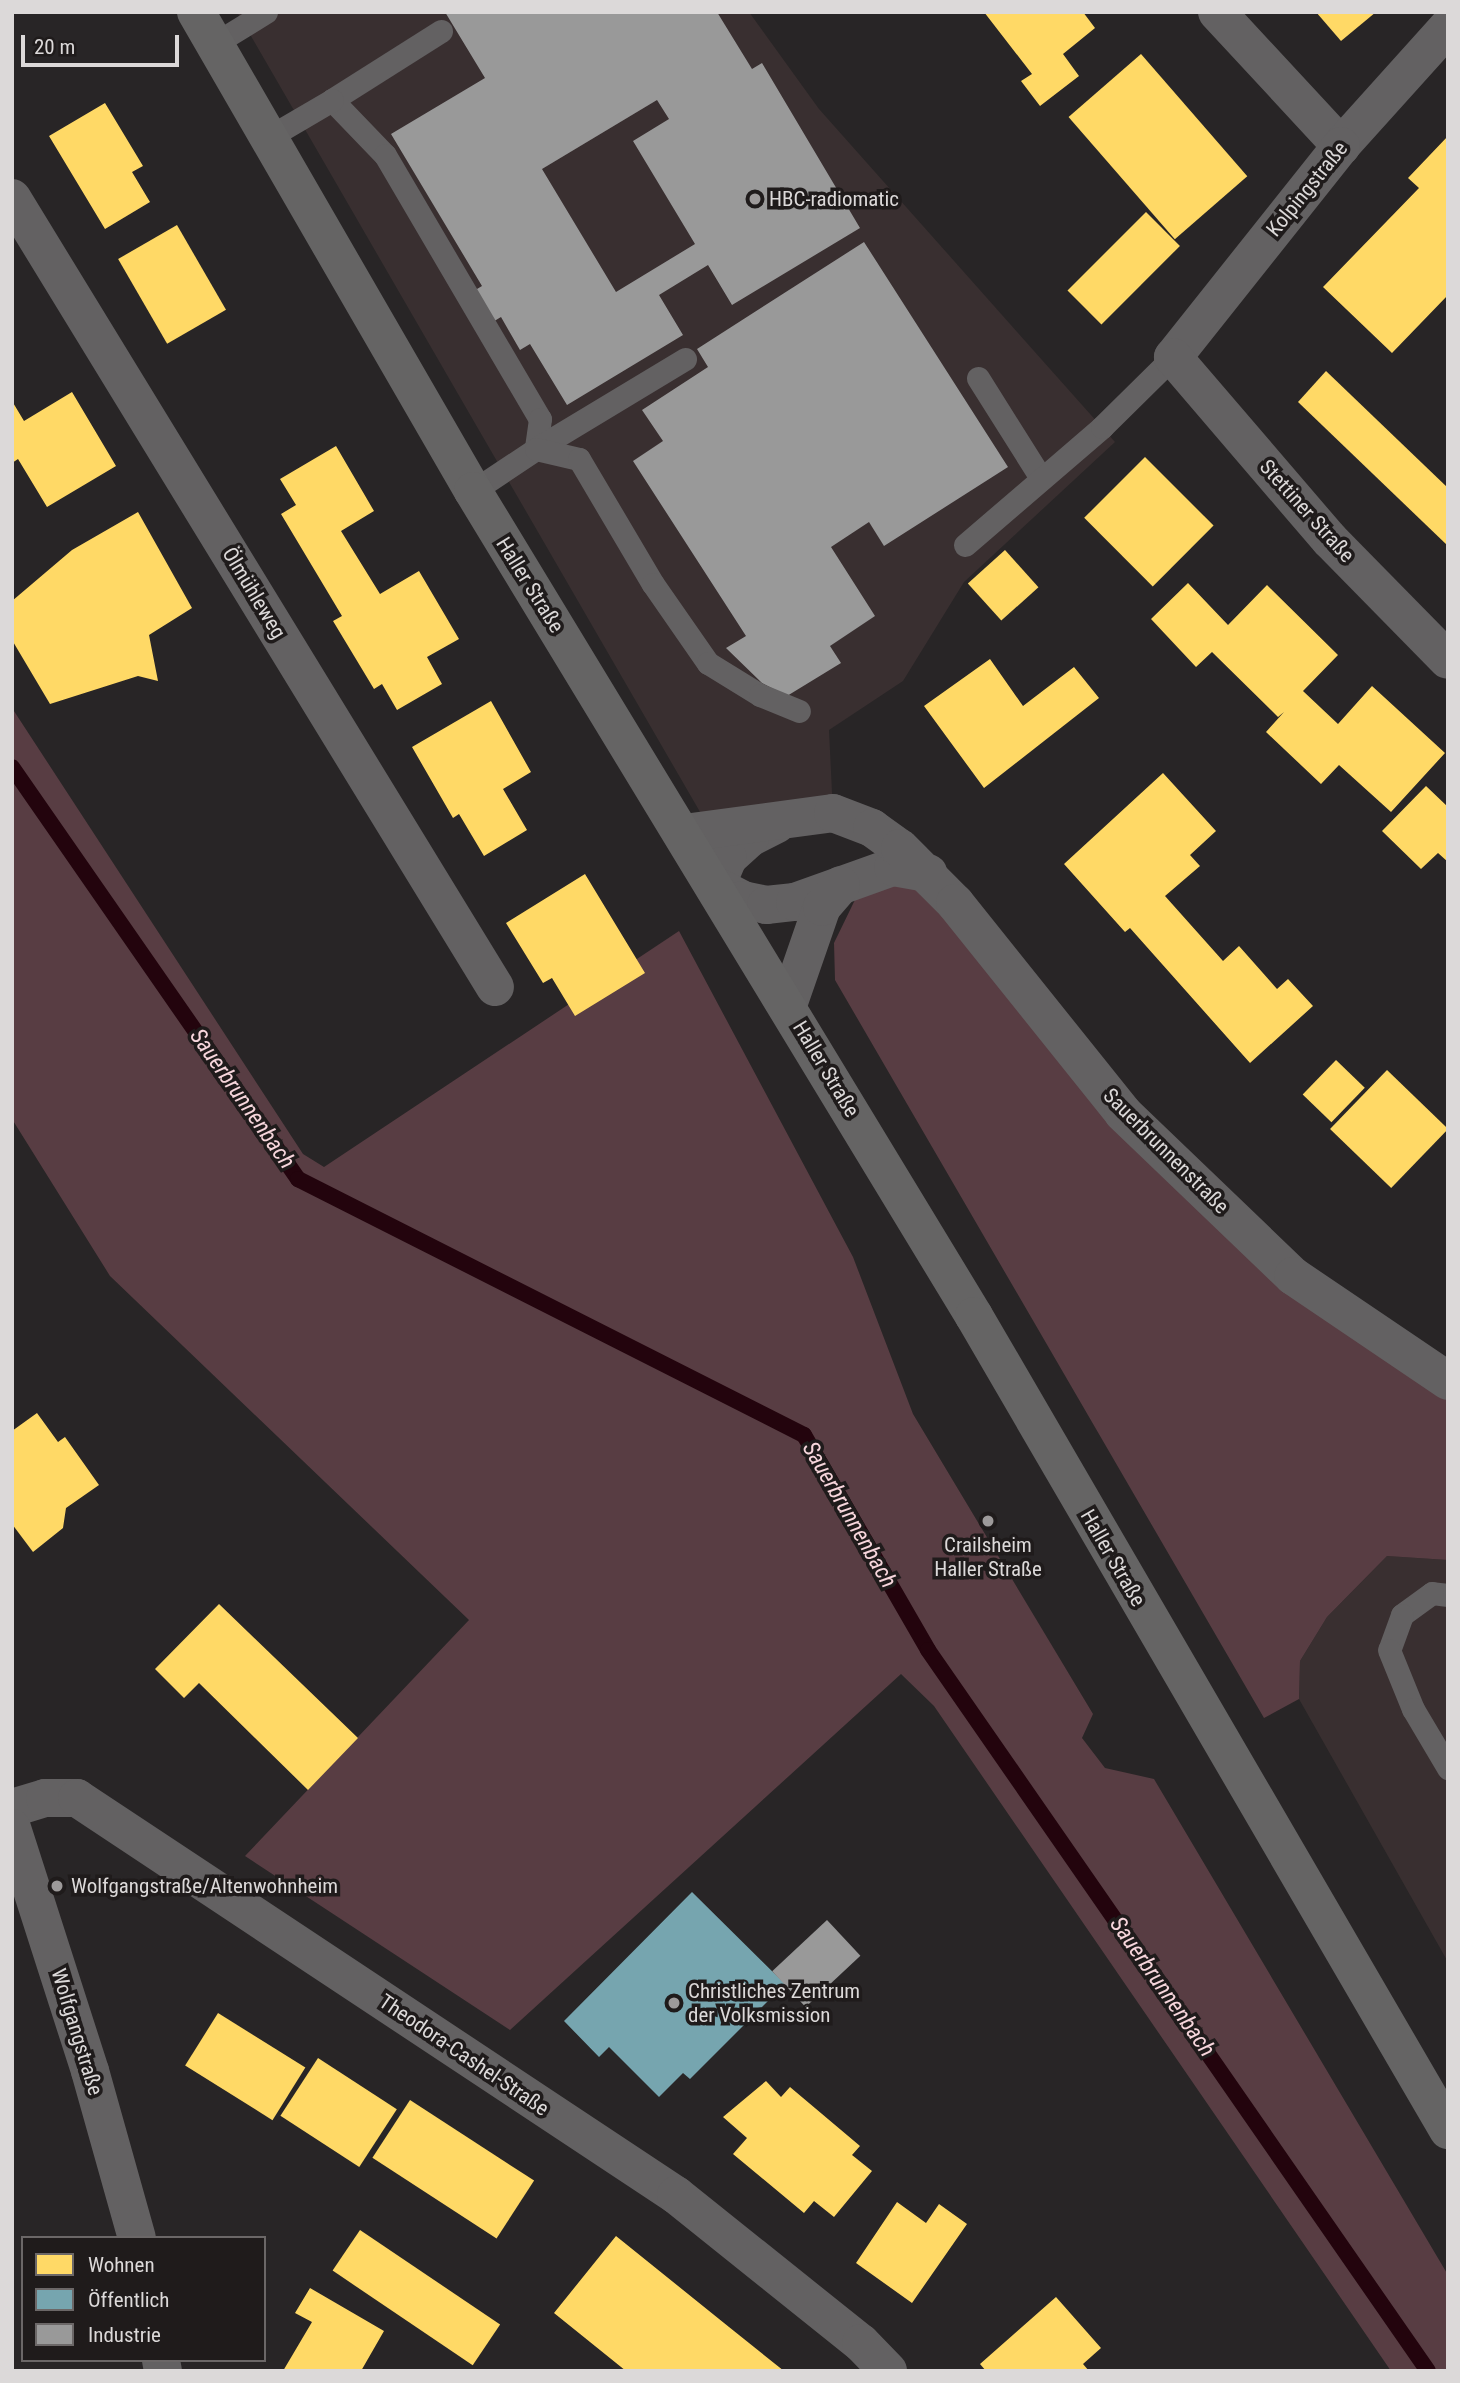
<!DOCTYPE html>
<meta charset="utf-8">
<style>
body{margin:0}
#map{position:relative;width:1460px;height:2383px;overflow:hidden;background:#282526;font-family:"Roboto Condensed",sans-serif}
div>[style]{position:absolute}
.built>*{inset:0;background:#392f30}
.green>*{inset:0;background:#583d43}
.homes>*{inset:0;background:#ffd966;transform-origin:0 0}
.public>*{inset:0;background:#76a5af}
.industry>*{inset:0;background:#999;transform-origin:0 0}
.stream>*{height:16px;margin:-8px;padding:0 8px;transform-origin:8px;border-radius:8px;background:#23040d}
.lane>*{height:23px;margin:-11.5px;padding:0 11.5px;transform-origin:11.5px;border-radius:11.5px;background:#636162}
.street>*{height:38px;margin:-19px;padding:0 19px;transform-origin:19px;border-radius:19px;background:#636162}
.secondary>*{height:38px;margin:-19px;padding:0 19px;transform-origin:19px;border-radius:19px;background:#656464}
.dots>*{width:19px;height:19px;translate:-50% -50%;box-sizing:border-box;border:4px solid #1f1b1b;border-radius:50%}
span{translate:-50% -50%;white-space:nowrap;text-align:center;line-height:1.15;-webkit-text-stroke:7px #1f1b1b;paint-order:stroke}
.street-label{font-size:21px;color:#dcd9d9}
.poi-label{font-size:21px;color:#dcd9d9}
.left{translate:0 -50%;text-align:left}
.water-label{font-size:23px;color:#f7d6dc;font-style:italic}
.frame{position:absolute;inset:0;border:14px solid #dcd9d9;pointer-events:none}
.legend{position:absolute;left:21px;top:2236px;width:245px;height:126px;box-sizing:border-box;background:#1f1b1b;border:2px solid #6b6767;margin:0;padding:9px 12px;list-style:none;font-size:21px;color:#dcd9d9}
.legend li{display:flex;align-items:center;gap:14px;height:35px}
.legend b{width:35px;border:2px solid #6b6767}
.scale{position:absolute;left:21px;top:35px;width:158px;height:32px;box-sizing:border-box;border:4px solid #dcd9d9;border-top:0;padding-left:9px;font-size:21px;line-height:24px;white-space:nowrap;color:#dcd9d9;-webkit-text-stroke:5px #1f1b1b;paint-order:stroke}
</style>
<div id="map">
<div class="built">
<i style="clip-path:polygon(237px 12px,749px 12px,819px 109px,1115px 442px,964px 582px,903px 681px,829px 730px,833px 813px,729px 862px)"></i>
<i style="clip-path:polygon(1387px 1556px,1448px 1560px,1448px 1962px,1299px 1699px,1300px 1661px,1327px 1617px)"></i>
</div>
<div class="green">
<i style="clip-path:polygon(12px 708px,303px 1154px,324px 1167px,679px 931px,853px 1257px,913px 1414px,1093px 1714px,1082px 1738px,1105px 1768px,1154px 1779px,1448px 2275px,1448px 2371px,1391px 2371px,934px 1706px,901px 1674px,510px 2030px,245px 1856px,469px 1620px,110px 1276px,12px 1119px)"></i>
<i style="clip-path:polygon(868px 873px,928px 873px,1123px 1113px,1448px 1381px,1448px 1560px,1387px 1556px,1327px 1617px,1300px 1661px,1299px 1699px,1264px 1718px,835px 980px,834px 943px)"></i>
</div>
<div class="homes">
<i style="clip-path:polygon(984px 12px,1083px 12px,1095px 28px,1063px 54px,1079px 76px,1040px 106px,1021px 81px,1032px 74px)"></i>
<i style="clip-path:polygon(1316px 12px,1376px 12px,1341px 41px)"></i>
<i style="left:1141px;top:54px;width:162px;height:96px;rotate:49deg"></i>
<i style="clip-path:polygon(105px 103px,143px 166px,132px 172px,150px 202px,105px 229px,49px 136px)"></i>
<i style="clip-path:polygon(1448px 136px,1448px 295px,1392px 353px,1323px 287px,1419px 188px,1408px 178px)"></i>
<i style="left:1146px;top:212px;width:48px;height:111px;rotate:45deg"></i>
<i style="left:177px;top:225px;width:98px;height:68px;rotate:60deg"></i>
<i style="clip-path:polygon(1326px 371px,1448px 488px,1448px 546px,1298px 402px)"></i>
<i style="clip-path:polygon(72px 392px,116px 466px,47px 507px,18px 459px,12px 463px,12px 401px,24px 421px)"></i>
<i style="clip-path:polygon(336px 446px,374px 511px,341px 531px,380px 594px,419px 571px,459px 639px,427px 657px,442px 684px,397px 710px,382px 684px,374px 689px,333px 621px,342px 616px,281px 514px,296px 505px,280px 479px)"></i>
<i style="left:1145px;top:457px;width:97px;height:86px;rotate:45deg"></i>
<i style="clip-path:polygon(138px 512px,192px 608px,149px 635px,158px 681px,138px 676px,50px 704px,12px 640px,12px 601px,72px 550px)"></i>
<i style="left:1005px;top:550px;width:50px;height:50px;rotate:48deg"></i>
<i style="clip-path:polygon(1188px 583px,1228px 625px,1267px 585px,1338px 655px,1303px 691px,1338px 724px,1372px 686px,1445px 753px,1391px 812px,1339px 765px,1321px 784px,1266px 732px,1284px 712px,1278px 717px,1212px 652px,1196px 667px,1151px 619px)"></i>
<i style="clip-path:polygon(990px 659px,1023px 706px,1074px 667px,1099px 698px,984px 788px,924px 706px)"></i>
<i style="clip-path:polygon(491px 701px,531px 772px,503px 789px,527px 830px,484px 856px,459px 814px,453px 818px,412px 747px)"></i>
<i style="clip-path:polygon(1163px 773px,1216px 831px,1190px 855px,1200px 866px,1165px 896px,1223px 961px,1239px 946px,1277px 989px,1288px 979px,1313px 1006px,1250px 1063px,1130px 928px,1125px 932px,1064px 864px)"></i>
<i style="clip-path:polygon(1426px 786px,1448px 807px,1448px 862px,1438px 853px,1421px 869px,1382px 831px)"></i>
<i style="clip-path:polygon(585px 874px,645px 973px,575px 1016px,552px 978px,543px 983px,506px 923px)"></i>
<i style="left:1336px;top:1060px;width:40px;height:48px;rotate:44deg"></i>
<i style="left:1387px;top:1070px;width:85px;height:82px;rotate:44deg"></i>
<i style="clip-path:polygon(37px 1413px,58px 1442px,65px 1437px,99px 1485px,66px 1508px,63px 1528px,33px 1552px,12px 1524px,12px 1431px)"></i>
<i style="clip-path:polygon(219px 1604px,358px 1738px,308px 1790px,199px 1683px,184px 1698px,155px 1669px)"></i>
<i style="left:218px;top:2013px;width:103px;height:62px;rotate:32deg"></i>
<i style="left:318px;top:2058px;width:94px;height:69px;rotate:33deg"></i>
<i style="clip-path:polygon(766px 2081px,781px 2097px,790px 2087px,860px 2146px,852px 2155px,872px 2171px,834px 2217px,814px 2201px,804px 2213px,733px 2154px,747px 2138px,723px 2117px)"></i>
<i style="left:410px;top:2100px;width:148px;height:69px;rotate:33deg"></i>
<i style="clip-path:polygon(897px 2202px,926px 2223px,939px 2204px,967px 2224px,912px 2303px,856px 2263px)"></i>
<i style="left:360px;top:2230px;width:169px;height:49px;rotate:34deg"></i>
<i style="clip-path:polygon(616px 2236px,729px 2327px,784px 2371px,626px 2371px,554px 2313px)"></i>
<i style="clip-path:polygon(310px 2288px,384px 2331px,361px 2371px,283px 2371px,312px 2322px,295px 2313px)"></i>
<i style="clip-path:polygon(1056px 2297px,1101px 2348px,1083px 2364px,1089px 2371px,986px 2371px,980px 2364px)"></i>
</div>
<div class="public">
<i style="clip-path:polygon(692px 1892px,785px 1984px,690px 2079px,683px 2073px,659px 2097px,609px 2047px,599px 2057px,564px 2021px)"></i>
</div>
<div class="industry">
<i style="clip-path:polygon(evenodd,445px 12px,717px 12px,752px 69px,762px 63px,860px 228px,732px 305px,708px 265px,659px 295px,683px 335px,567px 405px,530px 344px,520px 350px,501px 317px,491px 323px,472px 292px,482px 286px,391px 134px,485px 78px,445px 12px,657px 100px,669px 119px,633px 141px,695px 244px,616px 292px,542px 169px,657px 100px)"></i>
<i style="clip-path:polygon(864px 242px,1008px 467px,884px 546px,869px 522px,831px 547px,875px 616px,830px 646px,841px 663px,787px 696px,762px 683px,726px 648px,746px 636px,633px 461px,663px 441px,642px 410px,708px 367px,697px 349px)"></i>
<i style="left:827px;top:1920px;width:49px;height:75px;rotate:47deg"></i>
</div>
<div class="stream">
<i style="left:12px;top:767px;width:502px;rotate:55.23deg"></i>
<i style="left:298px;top:1179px;width:567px;rotate:26.84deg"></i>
<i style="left:804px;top:1435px;width:248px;rotate:60deg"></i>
<i style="left:928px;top:1650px;width:877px;rotate:55.26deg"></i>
</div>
<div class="lane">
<i style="left:441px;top:31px;width:129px;rotate:147.7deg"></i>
<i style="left:332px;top:100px;width:76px;rotate:46.1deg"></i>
<i style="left:385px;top:155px;width:306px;rotate:59.6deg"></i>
<i style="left:540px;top:419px;width:30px;rotate:98deg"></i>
<i style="left:536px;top:449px;width:76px;rotate:146.3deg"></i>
<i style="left:214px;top:44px;width:61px;rotate:-31.6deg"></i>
<i style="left:269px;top:137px;width:73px;rotate:-30.4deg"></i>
<i style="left:685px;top:359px;width:174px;rotate:148.9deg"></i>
<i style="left:536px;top:449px;width:44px;rotate:13.1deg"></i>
<i style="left:579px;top:459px;width:145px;rotate:59.4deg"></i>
<i style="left:653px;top:584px;width:96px;rotate:55.2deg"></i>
<i style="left:708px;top:663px;width:61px;rotate:31.6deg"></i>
<i style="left:760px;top:695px;width:42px;rotate:22.3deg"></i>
<i style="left:978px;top:378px;width:118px;rotate:57.8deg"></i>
<i style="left:965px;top:545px;width:181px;rotate:-40.7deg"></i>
<i style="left:1102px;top:427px;width:100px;rotate:-44.6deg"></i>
<i style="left:1448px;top:1595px;width:16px;rotate:-173deg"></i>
<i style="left:1432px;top:1593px;width:37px;rotate:144deg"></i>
<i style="left:1402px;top:1615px;width:37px;rotate:110deg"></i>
<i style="left:1389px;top:1650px;width:64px;rotate:67.9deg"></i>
<i style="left:1413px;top:1709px;width:69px;rotate:59.3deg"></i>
</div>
<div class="street">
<i style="left:1217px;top:12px;width:183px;rotate:47.2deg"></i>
<i style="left:1448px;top:27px;width:160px;rotate:132deg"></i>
<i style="left:1341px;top:146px;width:270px;rotate:128.5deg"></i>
<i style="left:1173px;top:357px;width:241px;rotate:49.4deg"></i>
<i style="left:1330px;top:540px;width:168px;rotate:45.5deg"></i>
<i style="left:12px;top:198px;width:925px;rotate:58.53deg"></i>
<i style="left:777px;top:824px;width:30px;rotate:153deg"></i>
<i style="left:750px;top:838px;width:30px;rotate:138deg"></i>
<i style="left:728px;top:858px;width:30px;rotate:113deg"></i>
<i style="left:716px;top:886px;width:30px;rotate:27deg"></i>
<i style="left:743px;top:900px;width:24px;rotate:12deg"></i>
<i style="left:766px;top:905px;width:29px;rotate:-6deg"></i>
<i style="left:795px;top:902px;width:104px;rotate:-19.7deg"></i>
<i style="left:893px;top:867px;width:36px;rotate:10deg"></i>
<i style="left:684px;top:833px;width:150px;rotate:-7.6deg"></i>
<i style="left:833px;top:813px;width:42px;rotate:21deg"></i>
<i style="left:872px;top:828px;width:34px;rotate:36deg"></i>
<i style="left:900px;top:848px;width:78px;rotate:45deg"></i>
<i style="left:955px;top:903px;width:269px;rotate:51.3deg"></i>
<i style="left:1123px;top:1113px;width:236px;rotate:43.8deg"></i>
<i style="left:1293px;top:1276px;width:187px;rotate:34.1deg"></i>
<i style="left:788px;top:1005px;width:104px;rotate:-70.9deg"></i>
<i style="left:822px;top:907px;width:29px;rotate:-49deg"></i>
<i style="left:12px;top:1808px;width:34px;rotate:-17deg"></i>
<i style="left:45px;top:1798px;width:32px"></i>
<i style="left:77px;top:1798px;width:719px;rotate:33.54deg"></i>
<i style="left:676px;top:2195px;width:237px;rotate:38.7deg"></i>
<i style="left:861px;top:2343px;width:39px;rotate:46deg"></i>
<i style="left:12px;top:1828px;width:255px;rotate:72.2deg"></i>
<i style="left:90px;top:2071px;width:173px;rotate:74.3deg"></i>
<i style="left:161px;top:2360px;width:11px;rotate:80deg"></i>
</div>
<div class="secondary">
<i style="left:196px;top:12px;width:553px;rotate:59.96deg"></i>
<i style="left:473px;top:491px;width:965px;rotate:58.73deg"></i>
<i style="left:974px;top:1316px;width:942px;rotate:59.79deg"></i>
</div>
<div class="dots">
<i style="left:755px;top:199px;background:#9d9a9a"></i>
<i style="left:988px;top:1521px;background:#9d9a9a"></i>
<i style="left:57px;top:1886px;background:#9d9a9a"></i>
<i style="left:674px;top:2003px;background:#9d9a9a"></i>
</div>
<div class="street-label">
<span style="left:1307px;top:189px;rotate:-51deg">Kolpingstraße</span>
<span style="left:1307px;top:511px;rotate:48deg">Stettiner Straße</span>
<span style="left:530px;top:585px;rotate:58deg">Haller Straße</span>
<span style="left:254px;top:593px;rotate:59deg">Ölmühleweg</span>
<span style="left:826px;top:1069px;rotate:59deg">Haller Straße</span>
<span style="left:1166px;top:1151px;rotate:45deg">Sauerbrunnenstraße</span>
<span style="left:1113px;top:1558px;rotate:60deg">Haller Straße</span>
<span style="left:77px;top:2032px;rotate:73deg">Wolfgangstraße</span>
<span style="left:464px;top:2055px;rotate:34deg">Theodora-Cashel-Straße</span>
</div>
<div class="poi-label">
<span class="left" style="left:769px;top:199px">HBC-radiomatic</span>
<span style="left:988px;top:1557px">Crailsheim<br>Haller Straße</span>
<span class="left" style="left:71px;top:1886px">Wolfgangstraße/Altenwohnheim</span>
<span class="left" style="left:688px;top:2003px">Christliches Zentrum<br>der Volksmission</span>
</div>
<div class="water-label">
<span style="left:242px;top:1099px;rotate:55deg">Sauerbrunnenbach</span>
<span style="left:849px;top:1515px;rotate:60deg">Sauerbrunnenbach</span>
<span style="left:1162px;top:1987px;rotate:55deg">Sauerbrunnenbach</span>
</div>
<div class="frame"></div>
<ul class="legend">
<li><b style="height:19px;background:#ffd966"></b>Wohnen</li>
<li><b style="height:19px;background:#76a5af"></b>Öffentlich</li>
<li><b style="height:19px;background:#999"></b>Industrie</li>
</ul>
<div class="scale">20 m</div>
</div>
